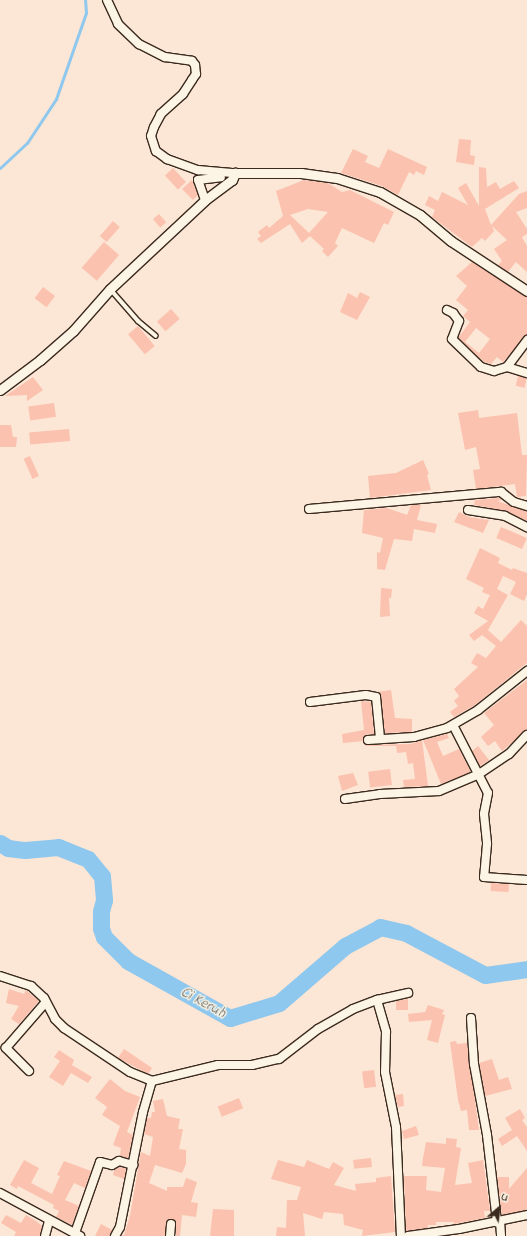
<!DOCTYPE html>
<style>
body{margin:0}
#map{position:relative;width:527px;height:1236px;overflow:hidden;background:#fce6d5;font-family:"Indie Flower",sans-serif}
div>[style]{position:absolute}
.stream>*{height:3px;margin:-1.5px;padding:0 1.5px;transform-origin:1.5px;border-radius:1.5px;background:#8fc8ee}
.river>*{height:17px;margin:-8.5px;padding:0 8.5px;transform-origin:8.5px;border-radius:8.5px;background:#8fc8ee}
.building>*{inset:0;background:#fbc2af;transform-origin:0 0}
.roads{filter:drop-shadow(1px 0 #3b2a1e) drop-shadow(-1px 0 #3b2a1e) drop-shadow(0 1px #3b2a1e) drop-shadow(0 -1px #3b2a1e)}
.service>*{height:4px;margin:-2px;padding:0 2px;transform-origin:2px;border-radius:2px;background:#fcf5e5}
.minor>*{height:8px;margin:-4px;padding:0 4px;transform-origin:4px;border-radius:4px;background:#fcf5e5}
.tertiary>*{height:9px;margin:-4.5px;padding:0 4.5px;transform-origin:4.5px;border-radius:4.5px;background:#fcf5e5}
span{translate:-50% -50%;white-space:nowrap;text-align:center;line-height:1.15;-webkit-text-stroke:3px #fcf5e5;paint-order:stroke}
.water-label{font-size:15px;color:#54595c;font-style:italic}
.north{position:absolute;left:479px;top:1188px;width:40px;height:40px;-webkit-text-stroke:3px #fcf5e5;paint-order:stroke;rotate:28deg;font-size:11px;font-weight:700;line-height:16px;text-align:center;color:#3b2a1e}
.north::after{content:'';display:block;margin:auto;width:14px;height:18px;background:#3b2a1e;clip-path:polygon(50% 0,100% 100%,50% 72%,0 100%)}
</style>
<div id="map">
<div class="stream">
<i style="left:0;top:168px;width:37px;rotate:-43deg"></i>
<i style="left:27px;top:143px;width:53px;rotate:-56.6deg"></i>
<i style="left:56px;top:99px;width:91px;rotate:-70.8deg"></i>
<i style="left:86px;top:13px;width:13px;rotate:-94deg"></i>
</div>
<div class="river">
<i style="left:0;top:843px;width:9px;rotate:32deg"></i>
<i style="left:8px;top:848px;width:17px;rotate:7deg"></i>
<i style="left:25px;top:850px;width:33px;rotate:-5deg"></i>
<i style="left:58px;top:847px;width:32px;rotate:22deg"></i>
<i style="left:88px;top:859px;width:22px;rotate:51deg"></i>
<i style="left:102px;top:876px;width:24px;rotate:85deg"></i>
<i style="left:104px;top:900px;width:11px;rotate:105deg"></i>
<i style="left:101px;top:911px;width:17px;rotate:90deg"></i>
<i style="left:101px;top:928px;width:9px;rotate:72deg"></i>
<i style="left:104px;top:937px;width:34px;rotate:45deg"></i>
<i style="left:128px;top:961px;width:117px;rotate:29.2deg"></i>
<i style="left:230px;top:1018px;width:51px;rotate:-17deg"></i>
<i style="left:279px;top:1003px;width:87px;rotate:-40.8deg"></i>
<i style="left:345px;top:946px;width:40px;rotate:-28deg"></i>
<i style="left:380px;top:927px;width:27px;rotate:13deg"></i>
<i style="left:406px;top:933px;width:89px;rotate:28deg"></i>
<i style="left:485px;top:975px;width:42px;rotate:-8.1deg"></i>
</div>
<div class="building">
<i style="clip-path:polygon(459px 139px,471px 140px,470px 155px,475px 156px,474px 165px,456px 162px)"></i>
<i style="clip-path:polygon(353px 149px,368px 156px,365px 162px,379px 168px,388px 149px,427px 167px,424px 175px,416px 171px,414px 175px,409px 172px,398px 195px,382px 186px,341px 173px)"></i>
<i style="clip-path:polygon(479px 167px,486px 168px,487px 187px,496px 182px,500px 189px,514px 181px,519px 188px,485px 209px,491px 225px,519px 194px,527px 191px,527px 208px,516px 212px,527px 229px,527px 234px,522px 237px,527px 246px,527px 272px,516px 262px,508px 272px,498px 265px,502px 261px,494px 249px,507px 240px,492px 226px,494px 231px,485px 241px,482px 238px,472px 247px,432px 217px,435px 210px,425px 205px,429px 196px,438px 201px,442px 192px,468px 205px,458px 188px,466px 183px,479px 206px)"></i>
<i style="left:173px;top:168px;width:19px;height:11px;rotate:47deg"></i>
<i style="clip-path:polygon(192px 180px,198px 195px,193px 200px,182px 189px)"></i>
<i style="clip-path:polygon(evenodd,304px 180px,328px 183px,342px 192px,350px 190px,394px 212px,388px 225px,384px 223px,374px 243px,342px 228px,335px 243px,338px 246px,328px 257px,322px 251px,324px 249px,310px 236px,302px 243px,290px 224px,261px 243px,257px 239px,261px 236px,258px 232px,267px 225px,269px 228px,283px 216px,276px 191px,304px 180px,308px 209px,328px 212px,309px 233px,290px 215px,308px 209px)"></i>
<i style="left:159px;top:214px;width:11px;height:8px;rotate:49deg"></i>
<i style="left:113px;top:221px;width:9px;height:20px;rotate:41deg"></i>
<i style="left:104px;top:242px;width:20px;height:34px;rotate:41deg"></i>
<i style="clip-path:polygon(evenodd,472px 262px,527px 297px,527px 335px,503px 362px,497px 357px,491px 364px,484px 362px,458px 338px,470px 322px,463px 316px,468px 310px,456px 300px,467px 286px,456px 276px,472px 262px,476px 328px,490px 339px,479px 353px,465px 342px,476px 328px)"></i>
<i style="left:43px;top:287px;width:15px;height:14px;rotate:37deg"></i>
<i style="clip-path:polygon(360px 292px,370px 297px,357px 320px,340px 312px,348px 293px,357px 298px)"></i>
<i style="left:171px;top:309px;width:13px;height:19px;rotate:48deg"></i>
<i style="left:138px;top:326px;width:26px;height:13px;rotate:50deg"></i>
<i style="left:518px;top:376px;width:9px;height:10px;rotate:13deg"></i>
<i style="clip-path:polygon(33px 377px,43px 390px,27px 401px,27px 395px,5px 396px)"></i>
<i style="left:54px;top:403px;width:14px;height:26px;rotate:82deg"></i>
<i style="clip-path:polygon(478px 410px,479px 418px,517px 413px,522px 455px,527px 455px,526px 496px,517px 497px,515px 484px,476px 489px,473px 470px,480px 469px,476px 447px,465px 450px,458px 413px)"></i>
<i style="clip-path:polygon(0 425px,11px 425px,13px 437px,17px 437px,16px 447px,0 447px)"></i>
<i style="left:69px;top:429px;width:12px;height:40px;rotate:85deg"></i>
<i style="left:30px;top:456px;width:22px;height:7px;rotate:66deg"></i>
<i style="clip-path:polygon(423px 460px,429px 474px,427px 475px,431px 490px,370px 498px,368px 476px,396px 473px)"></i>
<i style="clip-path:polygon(499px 498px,502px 500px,497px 501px,527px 511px,527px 521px,506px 511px,474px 505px,475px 500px)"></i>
<i style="clip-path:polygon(411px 505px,421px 505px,417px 520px,437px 524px,435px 533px,414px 529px,412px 541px,394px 539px,385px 570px,377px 569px,377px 552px,380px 553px,383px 538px,362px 533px,364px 510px,387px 508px,407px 515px)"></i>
<i style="clip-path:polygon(459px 512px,469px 517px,489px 520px,483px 533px,454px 522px)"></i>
<i style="left:501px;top:527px;width:28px;height:12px;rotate:23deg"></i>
<i style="clip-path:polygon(480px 548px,500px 558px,498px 563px,512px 570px,513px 568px,527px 573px,527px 594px,524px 601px,510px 594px,516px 582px,503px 576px,497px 589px,508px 595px,488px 630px,501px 642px,521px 620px,527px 626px,527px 663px,475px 705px,454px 717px,450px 712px,458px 706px,454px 701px,459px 696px,454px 689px,478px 667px,471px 663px,477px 653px,486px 658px,496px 646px,482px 635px,474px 641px,469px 635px,488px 621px,474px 613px,478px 606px,483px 609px,490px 595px,482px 592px,484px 588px,466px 579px)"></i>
<i style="clip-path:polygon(381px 588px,392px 589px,391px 598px,389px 598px,390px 616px,380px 617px)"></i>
<i style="clip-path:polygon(527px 680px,527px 730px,502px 751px,495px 741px,488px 746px,481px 737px,494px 725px,484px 713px)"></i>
<i style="clip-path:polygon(391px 690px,395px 718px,412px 719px,412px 732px,385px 733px,381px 696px,377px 692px)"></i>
<i style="clip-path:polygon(361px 701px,371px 702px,374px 734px,365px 735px,363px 741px,343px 743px,342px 734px,364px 730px)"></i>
<i style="clip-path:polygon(447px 734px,449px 738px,437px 742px,443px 756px,459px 749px,471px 772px,441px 784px,423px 740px)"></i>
<i style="clip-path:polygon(422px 740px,428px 786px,404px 787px,403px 780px,415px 779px,413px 763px,408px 764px,406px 752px,397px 753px,396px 746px,366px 746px,365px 745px,411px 744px)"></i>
<i style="clip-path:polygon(478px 746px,489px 760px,480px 766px,472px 751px)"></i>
<i style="left:390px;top:769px;width:16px;height:22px;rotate:83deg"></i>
<i style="clip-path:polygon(353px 773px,358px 785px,342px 791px,338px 776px)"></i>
<i style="left:491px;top:883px;width:18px;height:8px;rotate:3deg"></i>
<i style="clip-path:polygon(9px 989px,24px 994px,26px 990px,39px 1001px,19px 1024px,11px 1019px,19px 1006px,6px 1003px)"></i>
<i style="clip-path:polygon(408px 999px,408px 1010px,396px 1010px,396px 1001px)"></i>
<i style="clip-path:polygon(428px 1005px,444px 1010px,442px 1014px,445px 1015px,438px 1043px,427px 1040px,432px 1020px,409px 1022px,408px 1014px,425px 1012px)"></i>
<i style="clip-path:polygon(456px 1041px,457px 1044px,467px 1043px,479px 1130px,469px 1130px,467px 1110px,461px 1111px,458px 1100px,450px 1042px)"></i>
<i style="clip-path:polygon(124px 1049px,152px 1068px,148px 1074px,118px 1058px)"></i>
<i style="clip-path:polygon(59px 1050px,74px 1060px,72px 1065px,92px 1077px,88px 1083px,71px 1073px,63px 1086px,49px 1077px,60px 1061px,54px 1057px)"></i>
<i style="clip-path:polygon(492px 1059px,499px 1080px,508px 1077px,512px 1089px,485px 1096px,479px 1063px)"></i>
<i style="left:374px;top:1070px;width:17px;height:12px;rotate:83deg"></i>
<i style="clip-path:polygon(110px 1079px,125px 1091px,140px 1097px,127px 1132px,133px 1135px,128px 1158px,120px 1156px,121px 1148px,113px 1145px,120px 1126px,102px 1115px,107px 1107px,95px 1098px)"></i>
<i style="clip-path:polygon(403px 1094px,404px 1106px,398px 1107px,395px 1095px)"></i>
<i style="left:239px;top:1098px;width:11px;height:23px;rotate:68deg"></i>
<i style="clip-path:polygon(163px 1099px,167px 1116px,180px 1119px,178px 1129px,183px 1129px,179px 1149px,186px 1150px,186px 1164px,182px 1173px,155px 1165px,149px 1183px,167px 1191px,167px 1187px,183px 1187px,186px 1178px,197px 1182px,191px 1202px,198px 1203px,196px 1217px,182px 1215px,180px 1236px,176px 1236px,176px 1222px,171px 1219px,166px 1221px,165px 1236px,121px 1236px,124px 1235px,130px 1216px,141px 1152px,150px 1156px,153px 1137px,144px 1134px,147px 1118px,151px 1118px,152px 1112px,155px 1112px,153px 1101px)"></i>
<i style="clip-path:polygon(520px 1109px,525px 1118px,522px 1120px,527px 1127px,527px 1151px,517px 1136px,502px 1146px,498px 1139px,512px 1130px,505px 1118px)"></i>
<i style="clip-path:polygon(416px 1126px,419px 1135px,404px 1139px,402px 1131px)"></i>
<i style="clip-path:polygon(446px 1138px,457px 1139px,456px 1147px,461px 1148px,455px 1185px,472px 1183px,468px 1163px,483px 1160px,490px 1211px,484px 1211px,485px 1218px,454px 1224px,454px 1222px,436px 1222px,436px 1225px,428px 1225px,428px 1228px,406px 1231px,404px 1176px,427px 1176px,426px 1190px,441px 1192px,445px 1168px,422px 1166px,423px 1158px,426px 1142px,446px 1144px)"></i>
<i style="left:371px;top:1158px;width:9px;height:18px;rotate:84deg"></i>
<i style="clip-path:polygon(24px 1160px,39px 1168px,31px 1183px,52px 1194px,60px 1176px,57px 1175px,64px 1161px,91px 1171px,85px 1188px,74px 1183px,65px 1200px,79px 1206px,72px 1225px,56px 1217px,59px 1211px,53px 1208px,54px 1205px,18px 1186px,17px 1189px,10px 1185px)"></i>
<i style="clip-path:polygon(278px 1160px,304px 1167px,307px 1160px,329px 1169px,333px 1162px,344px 1168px,334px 1185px,356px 1191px,355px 1184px,376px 1182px,376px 1178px,391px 1176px,395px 1232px,362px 1236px,363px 1230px,344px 1225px,343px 1214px,324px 1212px,322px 1219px,303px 1213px,305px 1236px,276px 1236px,277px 1227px,286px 1228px,287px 1200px,297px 1200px,301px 1187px,271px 1179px)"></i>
<i style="clip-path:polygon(120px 1167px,126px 1169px,124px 1179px,113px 1175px,114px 1170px)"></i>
<i style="clip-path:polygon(527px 1168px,527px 1210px,502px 1215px,497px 1177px,509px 1177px,509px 1189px)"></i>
<i style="clip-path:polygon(213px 1209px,234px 1210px,234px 1236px,210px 1236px)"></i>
<i style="clip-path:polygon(6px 1215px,21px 1223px,26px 1215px,36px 1221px,42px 1226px,40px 1236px,14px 1236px,16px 1232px,1px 1223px)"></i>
<i style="clip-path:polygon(101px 1224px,112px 1230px,110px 1236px,95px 1236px)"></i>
</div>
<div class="roads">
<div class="service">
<i style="left:110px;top:289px;width:43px;rotate:48.8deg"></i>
<i style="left:138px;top:321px;width:23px;rotate:40deg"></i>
</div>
<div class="minor">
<i style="left:107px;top:0;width:26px;rotate:65deg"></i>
<i style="left:118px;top:24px;width:29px;rotate:44deg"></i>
<i style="left:139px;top:44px;width:29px;rotate:27deg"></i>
<i style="left:165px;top:57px;width:27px;rotate:8deg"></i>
<i style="left:192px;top:61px;width:5px;rotate:53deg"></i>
<i style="left:195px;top:65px;width:9px;rotate:84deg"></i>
<i style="left:196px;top:74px;width:7px;rotate:124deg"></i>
<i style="left:192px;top:80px;width:17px;rotate:123deg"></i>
<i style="left:183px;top:94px;width:30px;rotate:138deg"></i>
<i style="left:161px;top:114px;width:15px;rotate:118deg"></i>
<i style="left:154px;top:127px;width:9px;rotate:108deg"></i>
<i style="left:151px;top:136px;width:16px;rotate:72deg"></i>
<i style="left:156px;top:151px;width:14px;rotate:36deg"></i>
<i style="left:167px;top:159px;width:33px;rotate:20deg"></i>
<i style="left:198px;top:170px;width:37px;rotate:5deg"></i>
<i style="left:205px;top:200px;width:21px;rotate:-109deg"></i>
<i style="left:198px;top:180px;width:23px;rotate:-7deg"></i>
<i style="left:447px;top:310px;width:7px;rotate:27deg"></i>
<i style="left:453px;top:313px;width:10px;rotate:53deg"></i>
<i style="left:459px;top:321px;width:19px;rotate:111deg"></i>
<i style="left:452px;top:339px;width:40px;rotate:44deg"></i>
<i style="left:481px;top:367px;width:14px;rotate:17deg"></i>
<i style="left:494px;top:371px;width:14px;rotate:-17deg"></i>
<i style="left:507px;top:367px;width:21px;rotate:17deg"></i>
<i style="left:507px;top:367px;width:34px;rotate:-53deg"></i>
<i style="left:309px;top:509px;width:193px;rotate:-5.1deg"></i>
<i style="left:501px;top:492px;width:16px;rotate:38deg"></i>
<i style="left:514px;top:502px;width:14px;rotate:17deg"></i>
<i style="left:468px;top:510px;width:37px;rotate:9deg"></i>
<i style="left:505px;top:516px;width:25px;rotate:27deg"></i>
<i style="left:310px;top:702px;width:56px;rotate:-7.1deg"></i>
<i style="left:366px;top:695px;width:10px;rotate:11deg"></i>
<i style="left:376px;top:697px;width:41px;rotate:84.4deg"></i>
<i style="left:453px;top:725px;width:76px;rotate:62.8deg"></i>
<i style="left:488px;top:793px;width:21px;rotate:101deg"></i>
<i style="left:484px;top:814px;width:30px;rotate:84deg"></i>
<i style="left:487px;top:844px;width:33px;rotate:95deg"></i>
<i style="left:484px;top:877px;width:43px;rotate:4deg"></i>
<i style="left:368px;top:740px;width:46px;rotate:-3.7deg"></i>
<i style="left:414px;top:737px;width:34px;rotate:-15deg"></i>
<i style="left:447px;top:728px;width:36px;rotate:-30deg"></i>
<i style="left:478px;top:710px;width:63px;rotate:-38.5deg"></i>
<i style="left:345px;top:799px;width:35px;rotate:-8deg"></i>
<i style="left:380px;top:794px;width:59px;rotate:-2.9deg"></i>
<i style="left:439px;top:791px;width:43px;rotate:-23deg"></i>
<i style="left:479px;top:774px;width:36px;rotate:-34deg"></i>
<i style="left:509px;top:754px;width:26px;rotate:-47deg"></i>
<i style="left:0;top:976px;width:33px;rotate:18deg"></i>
<i style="left:31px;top:986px;width:18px;rotate:43deg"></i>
<i style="left:44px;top:998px;width:24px;rotate:62deg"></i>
<i style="left:55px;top:1019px;width:13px;rotate:45deg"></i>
<i style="left:64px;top:1028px;width:79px;rotate:33.7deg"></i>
<i style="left:130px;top:1072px;width:24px;rotate:22deg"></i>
<i style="left:152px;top:1081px;width:68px;rotate:-13.6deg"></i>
<i style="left:218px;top:1065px;width:34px"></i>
<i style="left:252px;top:1065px;width:28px;rotate:-13deg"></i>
<i style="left:279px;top:1059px;width:49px;rotate:-37.6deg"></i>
<i style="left:318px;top:1029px;width:40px;rotate:-29.7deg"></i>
<i style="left:353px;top:1009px;width:26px;rotate:-21deg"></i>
<i style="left:377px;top:1000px;width:32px;rotate:-13deg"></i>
<i style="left:377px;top:1000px;width:33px;rotate:74deg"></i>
<i style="left:386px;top:1032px;width:40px;rotate:91.4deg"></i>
<i style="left:385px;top:1072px;width:56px;rotate:78.7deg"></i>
<i style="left:396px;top:1127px;width:109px;rotate:87.4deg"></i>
<i style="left:471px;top:1018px;width:46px;rotate:86.3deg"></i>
<i style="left:474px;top:1064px;width:72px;rotate:79.6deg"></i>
<i style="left:487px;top:1135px;width:88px;rotate:83.4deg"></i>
<i style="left:29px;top:1071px;width:33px;rotate:-135deg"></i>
<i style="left:6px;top:1048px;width:61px;rotate:-49deg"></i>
<i style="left:0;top:1193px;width:91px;rotate:28.3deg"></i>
<i style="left:500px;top:1221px;width:15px;rotate:86deg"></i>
<i style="left:75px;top:1233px;width:75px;rotate:-70.6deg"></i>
<i style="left:100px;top:1162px;width:12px;rotate:14deg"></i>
<i style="left:112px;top:1165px;width:8px;rotate:-30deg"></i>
<i style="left:119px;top:1161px;width:15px;rotate:16deg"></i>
<i style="left:45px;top:1236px;width:16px;rotate:-75deg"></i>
<i style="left:115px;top:1236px;width:10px;rotate:-61deg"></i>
<i style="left:120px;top:1227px;width:117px;rotate:-78.7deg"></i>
<i style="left:143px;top:1112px;width:32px;rotate:-74deg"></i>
<i style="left:170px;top:1236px;width:12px;rotate:-85deg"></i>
<i style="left:408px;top:1236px;width:51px;rotate:-7.8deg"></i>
<i style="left:459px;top:1229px;width:69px;rotate:-11.6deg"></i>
</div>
<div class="tertiary">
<i style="left:0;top:390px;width:50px;rotate:-36.9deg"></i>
<i style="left:40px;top:360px;width:44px;rotate:-41.3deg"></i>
<i style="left:73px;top:331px;width:56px;rotate:-48.6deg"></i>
<i style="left:110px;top:289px;width:130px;rotate:-43.1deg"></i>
<i style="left:205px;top:200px;width:34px;rotate:-37deg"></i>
<i style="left:232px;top:180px;width:8px;rotate:-67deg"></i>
<i style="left:235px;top:173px;width:66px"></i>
<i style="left:301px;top:173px;width:36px;rotate:8deg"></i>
<i style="left:337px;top:178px;width:45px;rotate:18deg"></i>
<i style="left:380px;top:192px;width:46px;rotate:29.9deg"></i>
<i style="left:420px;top:215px;width:40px;rotate:40deg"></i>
<i style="left:451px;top:241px;width:91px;rotate:33.3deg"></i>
</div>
</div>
<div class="water-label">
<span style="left:203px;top:1003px;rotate:29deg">Ci Keruh</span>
</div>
<div class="north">U</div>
</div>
